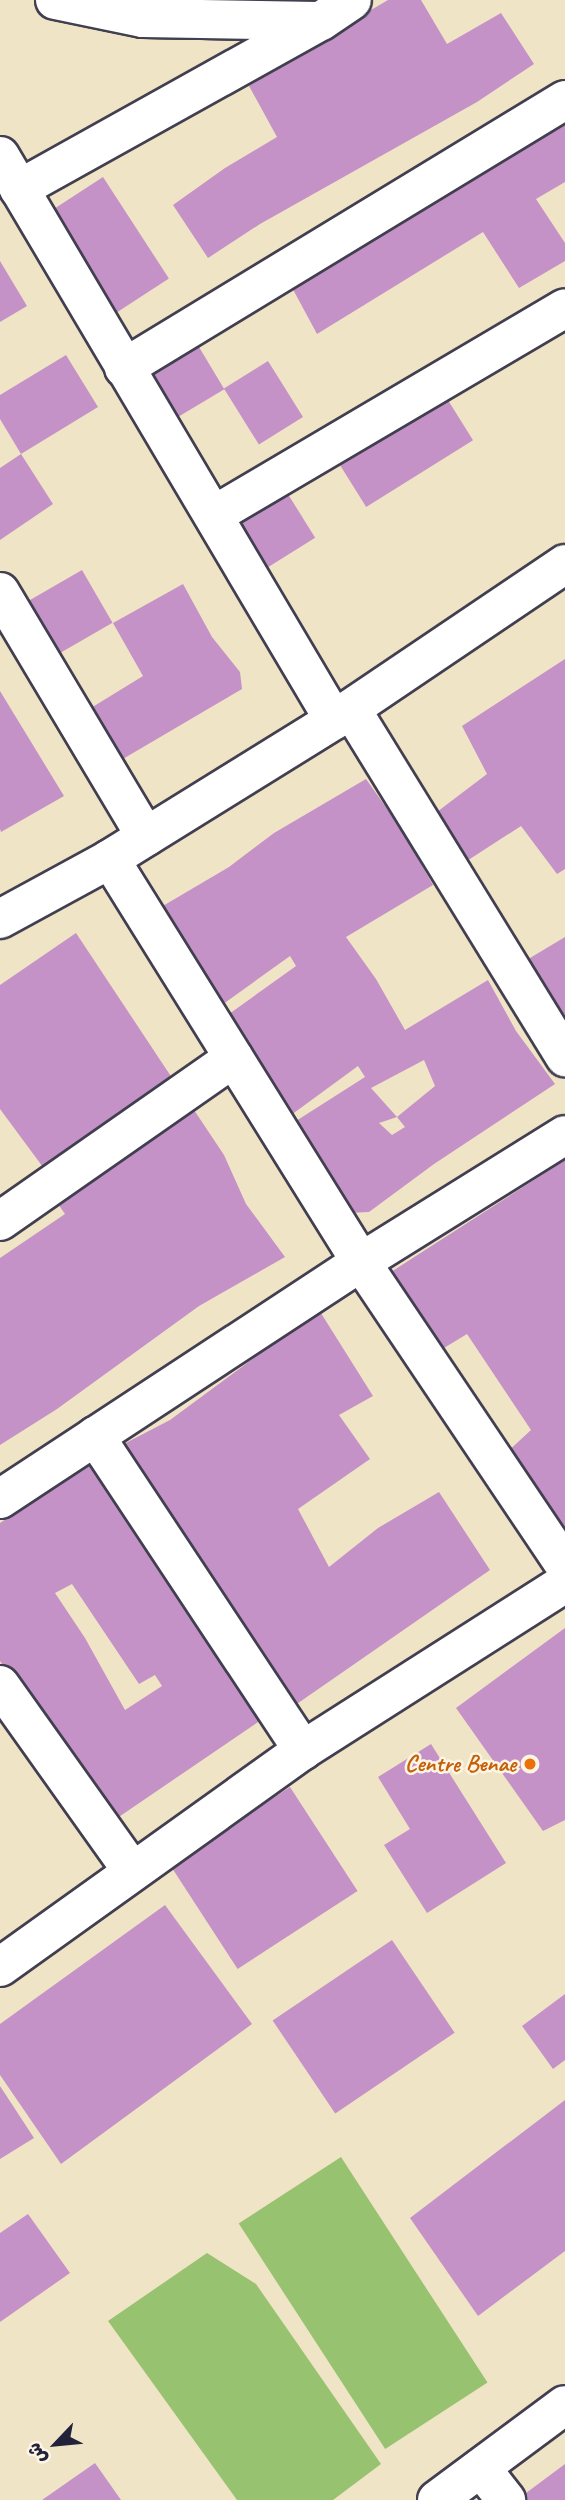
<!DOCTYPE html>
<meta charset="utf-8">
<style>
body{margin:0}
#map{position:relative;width:565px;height:2500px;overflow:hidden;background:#f0e4c6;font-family:Caveat,"Playpen Sans Arabic",sans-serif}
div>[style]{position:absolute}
.green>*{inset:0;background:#97c270;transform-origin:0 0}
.building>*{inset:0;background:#c492c6;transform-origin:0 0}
.roads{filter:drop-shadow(2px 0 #413f50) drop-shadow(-2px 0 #413f50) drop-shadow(0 2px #413f50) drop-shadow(0 -2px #413f50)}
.minor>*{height:38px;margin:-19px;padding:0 19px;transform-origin:19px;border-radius:19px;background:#fff}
.dots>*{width:19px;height:19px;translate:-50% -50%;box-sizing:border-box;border:4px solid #fcf5e5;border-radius:50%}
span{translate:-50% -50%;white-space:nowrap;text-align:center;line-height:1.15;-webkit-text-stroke:5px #fcf5e5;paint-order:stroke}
.food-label{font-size:24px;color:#c56008;font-weight:700}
.right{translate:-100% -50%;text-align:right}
.north{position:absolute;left:21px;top:2409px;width:70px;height:70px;-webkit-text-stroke:5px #fcf5e5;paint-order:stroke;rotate:244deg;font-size:19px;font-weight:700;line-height:28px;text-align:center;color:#22223b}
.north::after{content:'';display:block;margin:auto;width:24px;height:32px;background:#22223b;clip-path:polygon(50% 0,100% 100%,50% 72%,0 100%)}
</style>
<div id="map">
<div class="green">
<i style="left:341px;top:2157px;width:269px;height:122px;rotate:57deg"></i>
<i style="clip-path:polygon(207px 2253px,256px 2284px,381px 2464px,333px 2500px,237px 2500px,108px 2321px)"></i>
</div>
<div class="building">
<i style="clip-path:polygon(388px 0,421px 0,447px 44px,501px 13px,534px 64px,477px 102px,260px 224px,208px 258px,173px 205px,225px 168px,277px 137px,249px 86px,296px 54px)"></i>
<i style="clip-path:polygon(565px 111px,565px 182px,536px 199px,565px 243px,565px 261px,519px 288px,483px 232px,317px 334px,289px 282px)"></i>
<i style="left:103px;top:177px;width:121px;height:65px;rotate:57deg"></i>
<i style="clip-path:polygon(0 261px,27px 306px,0 322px)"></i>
<i style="left:196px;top:342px;width:55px;height:61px;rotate:59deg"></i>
<i style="clip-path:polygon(66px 355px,98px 407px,21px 454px,0 419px,0 395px)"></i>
<i style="left:268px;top:361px;width:66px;height:52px;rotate:58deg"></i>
<i style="left:446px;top:397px;width:51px;height:126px;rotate:58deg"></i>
<i style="clip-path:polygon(21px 454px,53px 504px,0 540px,0 468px)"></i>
<i style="left:286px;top:491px;width:55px;height:67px;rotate:58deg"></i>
<i style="left:82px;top:570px;width:61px;height:74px;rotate:60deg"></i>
<i style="clip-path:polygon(183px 584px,212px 637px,240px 672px,242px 689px,116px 763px,86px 711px,143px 676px,113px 623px)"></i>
<i style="clip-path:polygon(565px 659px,565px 869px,557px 874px,521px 826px,456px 868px,425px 821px,487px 774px,462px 726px)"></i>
<i style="clip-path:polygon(0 691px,64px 796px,1px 832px,0 829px)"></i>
<i style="clip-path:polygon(evenodd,366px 779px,400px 827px,433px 885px,346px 937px,376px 979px,405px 1030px,488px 980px,516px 1031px,555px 1084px,434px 1164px,369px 1212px,348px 1213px,296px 1121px,365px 1077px,358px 1066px,287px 1118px,222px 1019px,296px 966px,290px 956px,219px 1007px,156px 910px,229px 867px,274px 833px,366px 779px,424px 1060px,435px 1086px,397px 1117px,405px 1127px,392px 1135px,379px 1123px,397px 1117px,371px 1088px,424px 1060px)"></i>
<i style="clip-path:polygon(76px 933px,180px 1090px,51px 1178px,0 1109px,0 985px)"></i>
<i style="clip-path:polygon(565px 937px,565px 1035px,520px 964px)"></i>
<i style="clip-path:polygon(190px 1104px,224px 1155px,246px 1204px,285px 1257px,199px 1306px,57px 1409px,0 1445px,0 1258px,65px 1214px,51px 1194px)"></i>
<i style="clip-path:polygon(565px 1160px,565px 1527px,559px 1531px,503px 1456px,531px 1430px,467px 1334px,439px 1351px,391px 1272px)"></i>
<i style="clip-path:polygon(319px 1310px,373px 1396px,339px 1415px,370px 1459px,298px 1509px,329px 1567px,378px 1528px,439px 1492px,490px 1570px,291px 1708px,118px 1447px,170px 1420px)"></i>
<i style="clip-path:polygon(evenodd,94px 1460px,264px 1718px,107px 1825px,0 1661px,0 1523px,94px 1460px,72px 1584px,139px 1684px,155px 1675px,162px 1686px,125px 1710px,85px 1638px,55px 1593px,72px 1584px)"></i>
<i style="clip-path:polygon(565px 1628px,565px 1820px,543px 1831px,456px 1708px)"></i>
<i style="clip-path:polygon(431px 1744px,506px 1863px,427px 1913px,384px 1845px,410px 1829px,378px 1777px)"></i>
<i style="left:290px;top:1787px;width:124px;height:143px;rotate:57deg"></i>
<i style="clip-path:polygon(165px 1905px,252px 2024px,61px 2164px,0 2075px,0 2024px)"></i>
<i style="left:392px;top:1940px;width:112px;height:144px;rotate:56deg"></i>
<i style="clip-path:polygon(565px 1994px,565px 2060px,553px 2069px,522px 2026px)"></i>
<i style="clip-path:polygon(0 2086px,34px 2138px,0 2159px)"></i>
<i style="clip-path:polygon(565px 2100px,565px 2251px,478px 2316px,410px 2218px)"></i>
<i style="clip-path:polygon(28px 2214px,70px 2273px,0 2322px,0 2233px)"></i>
<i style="clip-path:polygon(95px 2463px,121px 2500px,42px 2500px)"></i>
<i style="clip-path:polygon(565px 2464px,565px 2500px,524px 2500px,522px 2496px)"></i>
</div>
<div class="roads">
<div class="minor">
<i style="left:55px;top:0;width:90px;rotate:11.6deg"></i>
<i style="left:143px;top:18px;width:174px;rotate:1deg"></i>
<i style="left:0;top:156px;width:655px;rotate:59.37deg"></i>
<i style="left:19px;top:189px;width:346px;rotate:-29.1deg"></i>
<i style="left:321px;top:21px;width:37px;rotate:-34deg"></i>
<i style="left:124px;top:368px;width:516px;rotate:-31.29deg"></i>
<i style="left:214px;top:515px;width:407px;rotate:-30.5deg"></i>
<i style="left:0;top:592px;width:285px;rotate:59.2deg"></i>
<i style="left:351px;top:709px;width:409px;rotate:58.4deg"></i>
<i style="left:110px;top:859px;width:475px;rotate:58.1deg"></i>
<i style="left:361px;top:1262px;width:366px;rotate:56.1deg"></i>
<i style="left:0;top:919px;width:125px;rotate:-28.6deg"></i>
<i style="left:110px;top:859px;width:264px;rotate:-31.8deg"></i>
<i style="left:334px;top:720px;width:279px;rotate:-34deg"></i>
<i style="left:0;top:1221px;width:285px;rotate:-34.9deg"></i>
<i style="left:95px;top:1436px;width:377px;rotate:56.5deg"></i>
<i style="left:0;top:1499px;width:432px;rotate:-33.3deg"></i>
<i style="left:361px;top:1262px;width:240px;rotate:-31.9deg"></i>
<i style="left:0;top:1685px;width:228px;rotate:54.6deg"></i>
<i style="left:0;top:1967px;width:373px;rotate:-35.6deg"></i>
<i style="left:303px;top:1750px;width:311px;rotate:-32.5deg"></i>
<i style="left:481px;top:2468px;width:41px;rotate:52deg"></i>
<i style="left:437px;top:2500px;width:159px;rotate:-36.6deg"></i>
</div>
</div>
<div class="dots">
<i style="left:530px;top:1764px;background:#e8710a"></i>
</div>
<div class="food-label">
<span class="right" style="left:516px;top:1764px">Centre Benae</span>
</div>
<div class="north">ش</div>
</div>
